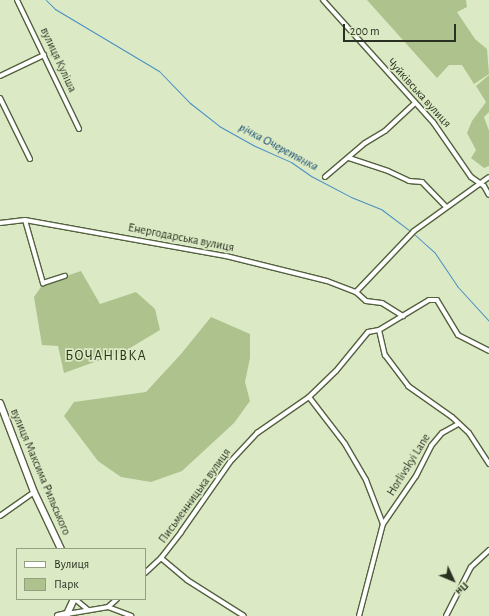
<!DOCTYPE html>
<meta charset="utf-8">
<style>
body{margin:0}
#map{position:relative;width:489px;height:616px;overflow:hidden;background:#dbeac4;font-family:"Alegreya Sans",sans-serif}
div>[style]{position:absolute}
.green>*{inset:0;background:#adc28d}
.stream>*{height:1px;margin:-0.5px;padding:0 0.5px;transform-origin:0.5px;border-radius:0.5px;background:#488ec6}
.roads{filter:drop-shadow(1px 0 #54613f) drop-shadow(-1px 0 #54613f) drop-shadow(0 1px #54613f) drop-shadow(0 -1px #54613f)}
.street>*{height:4px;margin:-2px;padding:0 2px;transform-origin:2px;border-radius:2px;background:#fff}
.secondary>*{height:6px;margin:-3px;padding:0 3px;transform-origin:3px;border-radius:3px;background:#fff}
span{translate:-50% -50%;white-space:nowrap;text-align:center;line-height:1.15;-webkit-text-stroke:3.5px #dbeac4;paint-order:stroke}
.street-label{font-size:12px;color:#2b3122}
.water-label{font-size:13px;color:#184b72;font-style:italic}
.quarter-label{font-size:14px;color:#293415;letter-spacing:1px}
.legend{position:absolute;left:16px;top:548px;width:130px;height:52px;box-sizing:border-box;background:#dbeac4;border:1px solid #95a083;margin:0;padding:5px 7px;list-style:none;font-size:12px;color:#2b3122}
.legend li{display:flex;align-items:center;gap:8px;height:20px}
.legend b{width:20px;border:1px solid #95a083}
.north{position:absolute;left:433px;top:560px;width:40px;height:40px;-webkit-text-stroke:3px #dbeac4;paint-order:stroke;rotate:134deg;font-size:11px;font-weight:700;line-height:16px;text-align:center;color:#2b3122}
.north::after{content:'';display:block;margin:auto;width:14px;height:18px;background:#2b3122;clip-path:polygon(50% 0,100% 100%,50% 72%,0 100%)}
.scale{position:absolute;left:343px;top:24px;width:113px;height:18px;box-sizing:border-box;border:2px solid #2b3122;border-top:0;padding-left:5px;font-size:12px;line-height:14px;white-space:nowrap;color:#2b3122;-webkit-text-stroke:3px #dbeac4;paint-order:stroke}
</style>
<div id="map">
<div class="green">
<i style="clip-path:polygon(367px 0,466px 0,467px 7px,457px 12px,475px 39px,487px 49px,489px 74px,474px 84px,462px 65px,449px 65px,437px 78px)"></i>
<i style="clip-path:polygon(489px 75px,489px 112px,484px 117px,489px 131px,489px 166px,484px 168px,471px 158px,476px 150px,467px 133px,472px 121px,486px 102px,476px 86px)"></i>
<i style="clip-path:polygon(81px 271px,100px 304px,136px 292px,155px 309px,160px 330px,125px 351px,64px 373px,58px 346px,42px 345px,34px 297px,43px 284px)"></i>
<i style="clip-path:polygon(211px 317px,250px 334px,250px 358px,245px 382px,250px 401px,234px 423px,182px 471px,151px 482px,121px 477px,98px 461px,64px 416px,74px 402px,146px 392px,181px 354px)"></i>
</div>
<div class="stream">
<i style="left:46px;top:0;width:13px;rotate:45deg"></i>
<i style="left:55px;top:9px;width:121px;rotate:30.8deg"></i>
<i style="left:159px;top:71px;width:45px;rotate:45.9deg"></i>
<i style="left:190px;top:103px;width:37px;rotate:38deg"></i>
<i style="left:219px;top:126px;width:41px;rotate:29.1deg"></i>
<i style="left:255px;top:146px;width:39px;rotate:24deg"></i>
<i style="left:291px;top:162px;width:24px;rotate:35deg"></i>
<i style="left:311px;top:176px;width:45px;rotate:27.7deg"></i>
<i style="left:351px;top:197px;width:32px;rotate:22deg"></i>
<i style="left:381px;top:209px;width:38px;rotate:37deg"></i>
<i style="left:414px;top:234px;width:28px;rotate:42deg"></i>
<i style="left:435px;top:253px;width:40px;rotate:56deg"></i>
<i style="left:457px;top:286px;width:47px;rotate:47.6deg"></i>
</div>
<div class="roads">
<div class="street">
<i style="left:17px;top:0;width:143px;rotate:64.3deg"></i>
<i style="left:323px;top:0;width:164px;rotate:48deg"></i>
<i style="left:433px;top:122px;width:67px;rotate:55.4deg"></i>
<i style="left:471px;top:177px;width:16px;rotate:35deg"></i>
<i style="left:484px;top:186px;width:10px;rotate:61deg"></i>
<i style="left:0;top:76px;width:49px;rotate:-25.5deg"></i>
<i style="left:0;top:98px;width:68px;rotate:63.8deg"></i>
<i style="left:349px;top:158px;width:41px;rotate:18.4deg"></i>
<i style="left:388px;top:171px;width:23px;rotate:25deg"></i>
<i style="left:409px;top:181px;width:13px;rotate:4deg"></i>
<i style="left:422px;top:182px;width:35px;rotate:46deg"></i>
<i style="left:325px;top:177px;width:52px;rotate:-40.4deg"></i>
<i style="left:365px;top:143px;width:23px;rotate:-31deg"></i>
<i style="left:385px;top:131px;width:41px;rotate:-43deg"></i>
<i style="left:25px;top:220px;width:66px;rotate:74.1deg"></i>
<i style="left:43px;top:283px;width:23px;rotate:-18deg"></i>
<i style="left:0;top:223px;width:25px;rotate:-7deg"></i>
<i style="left:25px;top:220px;width:204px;rotate:10.2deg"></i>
<i style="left:226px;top:256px;width:104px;rotate:13.9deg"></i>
<i style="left:327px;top:281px;width:31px;rotate:21deg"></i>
<i style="left:356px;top:292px;width:13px;rotate:42deg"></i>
<i style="left:366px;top:301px;width:16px;rotate:7deg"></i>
<i style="left:382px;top:303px;width:25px;rotate:32deg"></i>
<i style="left:356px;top:292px;width:84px;rotate:-46.4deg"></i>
<i style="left:414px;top:231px;width:92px;rotate:-35.8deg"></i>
<i style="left:379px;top:330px;width:26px;rotate:77deg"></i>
<i style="left:385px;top:355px;width:39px;rotate:53deg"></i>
<i style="left:408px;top:386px;width:54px;rotate:35.2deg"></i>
<i style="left:452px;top:417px;width:23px;rotate:43deg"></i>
<i style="left:469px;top:433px;width:37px;rotate:57deg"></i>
<i style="left:309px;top:397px;width:59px;rotate:52.5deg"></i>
<i style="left:345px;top:444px;width:42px;rotate:59.7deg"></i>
<i style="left:366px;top:480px;width:47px;rotate:68.9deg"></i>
<i style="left:0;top:516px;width:42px;rotate:-35.2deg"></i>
<i style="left:161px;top:558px;width:34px;rotate:40deg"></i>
<i style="left:187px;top:580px;width:67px;rotate:32.3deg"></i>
<i style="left:145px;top:573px;width:22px;rotate:-43deg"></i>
<i style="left:161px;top:558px;width:33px;rotate:-52deg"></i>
<i style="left:181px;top:532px;width:85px;rotate:-55deg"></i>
<i style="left:230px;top:462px;width:40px;rotate:-47deg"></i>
<i style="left:257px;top:433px;width:63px;rotate:-34.7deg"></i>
<i style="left:309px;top:397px;width:37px;rotate:-44deg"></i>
<i style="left:336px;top:371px;width:50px;rotate:-50.6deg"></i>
<i style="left:368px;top:332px;width:11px;rotate:-10deg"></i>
<i style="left:379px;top:330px;width:58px;rotate:-31deg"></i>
<i style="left:429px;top:300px;width:8px"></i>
<i style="left:437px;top:300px;width:41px;rotate:59deg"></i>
<i style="left:458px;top:335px;width:35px;rotate:27deg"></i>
<i style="left:75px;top:599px;width:16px;rotate:40deg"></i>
<i style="left:108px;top:607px;width:12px;rotate:-42deg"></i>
<i style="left:67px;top:614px;width:42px;rotate:-9.7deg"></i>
<i style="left:108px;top:607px;width:25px;rotate:21deg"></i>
<i style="left:359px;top:616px;width:95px;rotate:-75.4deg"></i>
<i style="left:383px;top:524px;width:58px;rotate:-55.5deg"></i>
<i style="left:416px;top:476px;width:34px;rotate:-63deg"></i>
<i style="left:431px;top:446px;width:17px;rotate:-50deg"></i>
<i style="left:442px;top:433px;width:18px;rotate:-29deg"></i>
<i style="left:446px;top:616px;width:55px;rotate:-63deg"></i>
<i style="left:471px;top:567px;width:25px;rotate:-43deg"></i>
</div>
<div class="secondary">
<i style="left:0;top:403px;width:95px;rotate:69.1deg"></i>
<i style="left:34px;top:492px;width:63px;rotate:64.7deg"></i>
<i style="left:58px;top:616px;width:9px;rotate:-13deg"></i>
<i style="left:67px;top:614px;width:17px;rotate:-65deg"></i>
</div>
</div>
<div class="street-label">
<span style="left:58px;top:60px;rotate:65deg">вулиця Куліша</span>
<span style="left:419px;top:93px;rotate:48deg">Чуйківська вулиця</span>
<span style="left:181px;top:238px;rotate:11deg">Енергодарська вулиця</span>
<span style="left:409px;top:465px;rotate:-58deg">Horlivskyi Lane</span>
<span style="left:40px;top:472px;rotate:67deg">вулиця Максима Рильського</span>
<span style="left:195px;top:496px;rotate:-54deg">Письменницька вулиця</span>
</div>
<div class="water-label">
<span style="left:278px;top:148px;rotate:28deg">річка Очеретянка</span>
</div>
<div class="quarter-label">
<span style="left:106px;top:356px">БОЧАНІВКА</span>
</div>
<ul class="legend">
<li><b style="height:5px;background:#fff"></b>Вулиця</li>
<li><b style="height:11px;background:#adc28d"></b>Парк</li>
</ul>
<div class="north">Пн</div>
<div class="scale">200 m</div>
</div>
